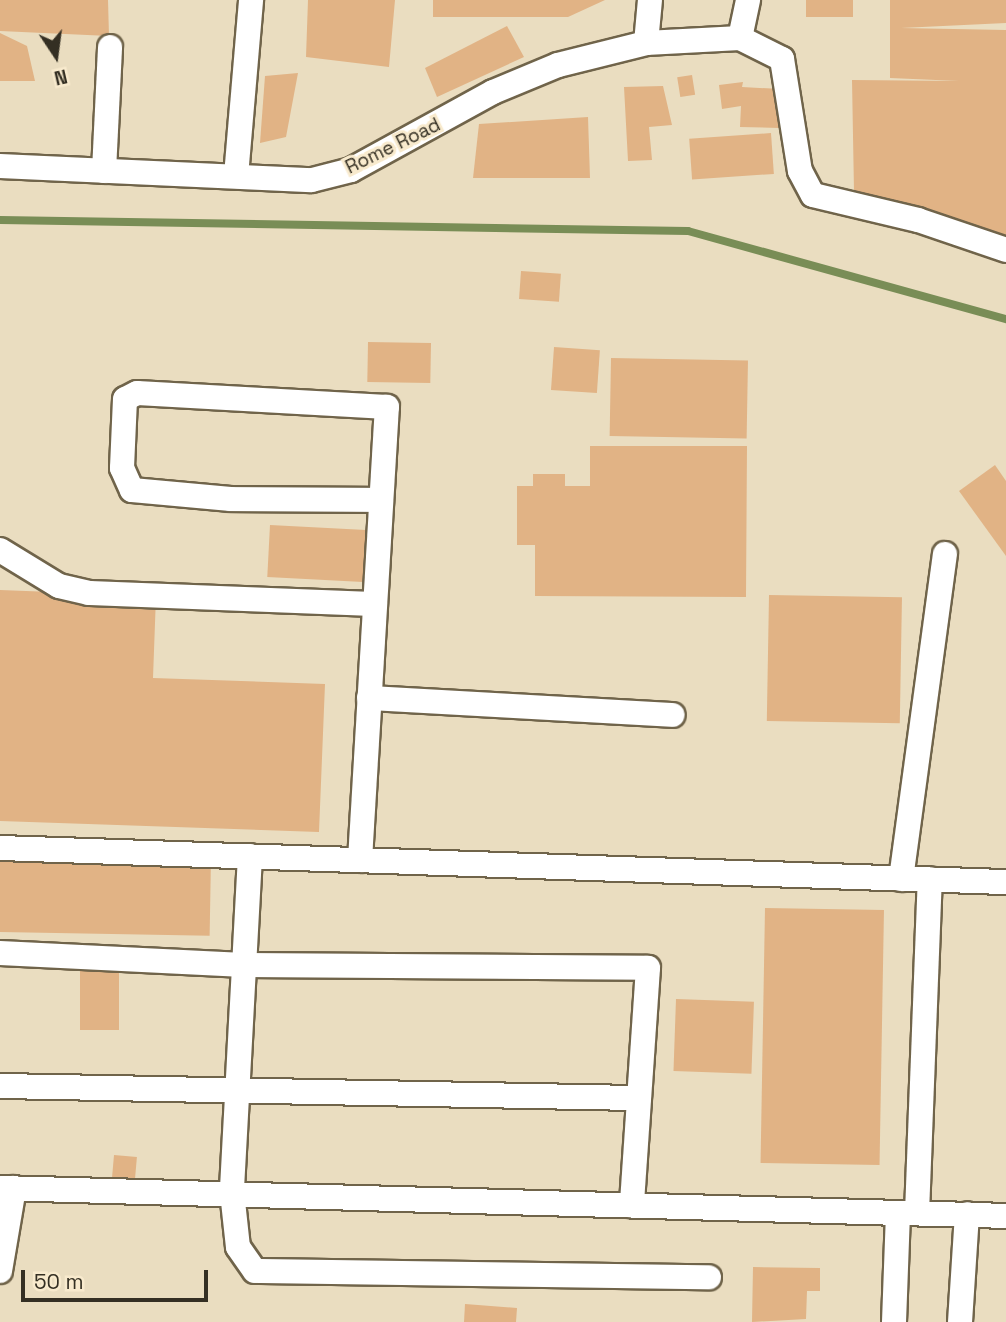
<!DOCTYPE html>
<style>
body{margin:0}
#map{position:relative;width:1006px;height:1322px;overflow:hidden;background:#eaddc0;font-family:"Space Grotesk",sans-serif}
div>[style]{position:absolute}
.stream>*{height:8px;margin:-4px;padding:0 4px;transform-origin:4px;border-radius:4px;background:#798d56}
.building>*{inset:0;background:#e1b385;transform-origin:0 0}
.roads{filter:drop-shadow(2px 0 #70644a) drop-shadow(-2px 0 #70644a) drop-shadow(0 2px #70644a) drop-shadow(0 -2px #70644a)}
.minor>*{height:24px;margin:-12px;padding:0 12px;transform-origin:12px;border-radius:12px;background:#fff}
span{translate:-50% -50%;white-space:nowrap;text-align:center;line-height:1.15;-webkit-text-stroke:6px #f8eacd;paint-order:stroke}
.street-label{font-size:19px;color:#342f23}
.north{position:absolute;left:21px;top:21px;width:70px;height:70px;-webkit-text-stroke:5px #f8eacd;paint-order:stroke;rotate:167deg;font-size:19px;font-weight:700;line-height:28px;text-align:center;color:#342f23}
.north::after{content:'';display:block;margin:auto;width:24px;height:32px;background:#342f23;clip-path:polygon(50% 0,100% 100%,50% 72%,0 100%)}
.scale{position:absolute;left:21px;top:1270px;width:187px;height:32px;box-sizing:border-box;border:4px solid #342f23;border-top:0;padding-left:9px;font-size:21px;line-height:24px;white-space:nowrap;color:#342f23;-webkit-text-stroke:5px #f8eacd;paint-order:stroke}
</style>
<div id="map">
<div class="stream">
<i style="left:0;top:220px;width:688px;rotate:0.92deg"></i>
<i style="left:688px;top:231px;width:330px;rotate:15.5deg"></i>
</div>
<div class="building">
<i style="clip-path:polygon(0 0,108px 0,109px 36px,0 31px)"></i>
<i style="clip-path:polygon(308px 0,395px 0,389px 67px,306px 57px)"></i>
<i style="clip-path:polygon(433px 0,605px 0,568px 17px,433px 17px)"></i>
<i style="left:806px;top:0;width:47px;height:17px"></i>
<i style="clip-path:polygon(890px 0,1006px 0,1006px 23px,901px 28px,1006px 30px,1006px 246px,854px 192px,852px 80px,959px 81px,890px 78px)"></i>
<i style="clip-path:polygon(507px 26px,524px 57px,437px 97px,425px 68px)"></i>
<i style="clip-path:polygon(0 33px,27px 46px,35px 81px,0 81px)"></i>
<i style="clip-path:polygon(298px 73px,286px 137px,260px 143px,265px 76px)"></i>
<i style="left:692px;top:75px;width:20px;height:15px;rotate:81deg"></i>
<i style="clip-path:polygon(743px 82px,742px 87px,781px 89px,779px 128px,740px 127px,741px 106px,722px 109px,719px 85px)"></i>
<i style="clip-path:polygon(663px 86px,672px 125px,649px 127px,652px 160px,628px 161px,624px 87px)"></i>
<i style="clip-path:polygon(588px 117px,590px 178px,473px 178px,479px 124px)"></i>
<i style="left:771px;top:133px;width:41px;height:82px;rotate:86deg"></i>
<i style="left:521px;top:271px;width:40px;height:28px;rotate:4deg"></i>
<i style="left:368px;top:342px;width:63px;height:40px;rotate:1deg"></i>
<i style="left:554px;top:347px;width:46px;height:43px;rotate:4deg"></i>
<i style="left:611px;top:358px;width:137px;height:78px;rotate:1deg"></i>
<i style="clip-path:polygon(590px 446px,747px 446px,746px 597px,535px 596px,535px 545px,517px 545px,517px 486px,533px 486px,533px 474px,565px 474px,565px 486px,590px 486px)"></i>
<i style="clip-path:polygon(995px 465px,1006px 481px,1006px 556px,959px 491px)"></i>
<i style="left:270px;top:525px;width:96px;height:52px;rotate:3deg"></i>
<i style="clip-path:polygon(0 590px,156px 596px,153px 678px,325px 684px,319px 832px,0 821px)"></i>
<i style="left:769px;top:595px;width:133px;height:126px;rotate:1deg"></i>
<i style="left:0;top:855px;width:211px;height:77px;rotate:1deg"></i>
<i style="left:765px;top:908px;width:119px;height:255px;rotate:1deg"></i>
<i style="left:119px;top:971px;width:59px;height:39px;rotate:90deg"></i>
<i style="left:676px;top:999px;width:78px;height:72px;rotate:2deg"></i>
<i style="left:114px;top:1155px;width:23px;height:22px;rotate:5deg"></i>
<i style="clip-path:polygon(753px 1267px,820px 1268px,820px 1291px,807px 1291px,806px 1319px,752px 1322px)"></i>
<i style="clip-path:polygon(465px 1304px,517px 1308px,516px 1322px,464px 1322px)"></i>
</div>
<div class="roads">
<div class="minor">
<i style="left:740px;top:38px;width:39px;rotate:-78deg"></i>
<i style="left:646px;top:43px;width:43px;rotate:-84.7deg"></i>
<i style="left:0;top:166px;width:312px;rotate:2.6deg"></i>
<i style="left:312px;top:180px;width:40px;rotate:-14.4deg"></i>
<i style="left:351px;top:170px;width:162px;rotate:-28.8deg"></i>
<i style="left:493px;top:92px;width:70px;rotate:-22.6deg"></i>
<i style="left:558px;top:65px;width:91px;rotate:-14deg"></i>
<i style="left:646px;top:43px;width:94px;rotate:-3deg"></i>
<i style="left:740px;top:38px;width:47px;rotate:26.6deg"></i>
<i style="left:782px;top:59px;width:113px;rotate:80.9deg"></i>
<i style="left:800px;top:171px;width:27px;rotate:62deg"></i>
<i style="left:813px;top:195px;width:108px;rotate:13.4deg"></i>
<i style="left:918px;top:220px;width:93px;rotate:18.8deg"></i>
<i style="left:104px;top:171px;width:124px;rotate:-87.2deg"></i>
<i style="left:236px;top:176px;width:177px;rotate:-85.1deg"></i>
<i style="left:0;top:550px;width:69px;rotate:31.4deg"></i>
<i style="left:59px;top:586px;width:31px;rotate:13deg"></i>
<i style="left:89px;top:593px;width:285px;rotate:2.2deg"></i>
<i style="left:369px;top:698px;width:304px;rotate:3.2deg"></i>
<i style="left:0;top:848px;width:1007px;rotate:1.94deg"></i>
<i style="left:250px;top:856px;width:336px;rotate:93.1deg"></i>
<i style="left:232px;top:1192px;width:55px;rotate:83.8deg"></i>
<i style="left:238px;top:1247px;width:29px;rotate:55deg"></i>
<i style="left:255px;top:1271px;width:454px;rotate:0.8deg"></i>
<i style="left:360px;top:860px;width:454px;rotate:-86.6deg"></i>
<i style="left:387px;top:407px;width:250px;rotate:-176.8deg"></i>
<i style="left:137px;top:393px;width:13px;rotate:153deg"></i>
<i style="left:125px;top:399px;width:69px;rotate:92.5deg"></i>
<i style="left:122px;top:468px;width:24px;rotate:66deg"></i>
<i style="left:132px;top:490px;width:99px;rotate:5.2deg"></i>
<i style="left:231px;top:499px;width:149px;rotate:0.4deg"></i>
<i style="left:901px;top:879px;width:328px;rotate:-82.3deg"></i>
<i style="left:0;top:953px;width:244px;rotate:2.8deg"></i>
<i style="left:244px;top:965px;width:404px;rotate:0.4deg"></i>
<i style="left:648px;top:968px;width:238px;rotate:93.9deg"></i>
<i style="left:0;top:1086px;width:639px;rotate:1.08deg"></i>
<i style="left:0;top:1188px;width:1006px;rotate:1.59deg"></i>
<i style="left:917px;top:1213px;width:334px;rotate:-87.8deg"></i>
<i style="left:0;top:1271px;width:84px;rotate:-80.4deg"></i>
<i style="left:894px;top:1322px;width:109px;rotate:-87.9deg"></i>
<i style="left:960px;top:1322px;width:108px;rotate:-86.3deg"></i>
</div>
</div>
<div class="street-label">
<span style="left:393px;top:146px;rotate:-26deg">Rome Road</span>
</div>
<div class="north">N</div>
<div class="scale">50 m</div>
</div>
